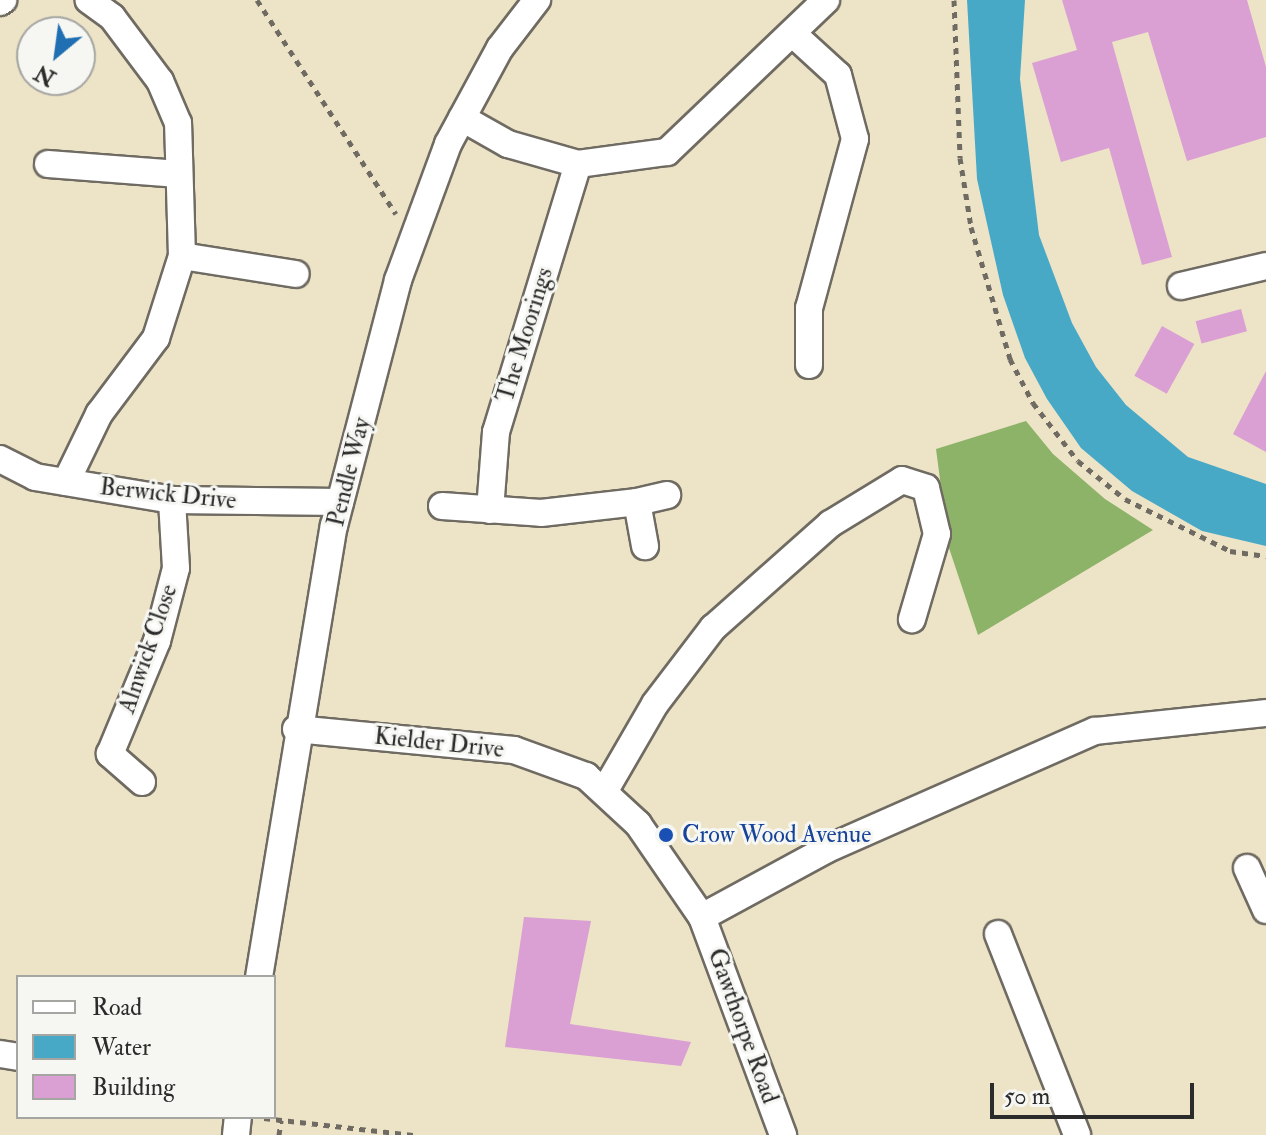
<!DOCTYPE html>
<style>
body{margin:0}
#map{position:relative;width:1266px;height:1135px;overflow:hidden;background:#ede3c7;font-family:"IM FELL Double Pica",serif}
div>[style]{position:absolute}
.forest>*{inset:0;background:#8db368}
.water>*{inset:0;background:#48a9c7}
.building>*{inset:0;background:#da9fd3;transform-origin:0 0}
.path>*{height:5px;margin-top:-2.5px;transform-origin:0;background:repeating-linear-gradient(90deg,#6f6b62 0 6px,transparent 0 12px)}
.roads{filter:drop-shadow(2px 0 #6f6b62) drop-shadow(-2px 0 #6f6b62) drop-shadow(0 2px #6f6b62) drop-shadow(0 -2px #6f6b62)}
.street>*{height:26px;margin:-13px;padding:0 13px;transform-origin:13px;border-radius:13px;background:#fff}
.dots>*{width:22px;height:22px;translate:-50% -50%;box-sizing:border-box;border:4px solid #f6f6f2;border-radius:50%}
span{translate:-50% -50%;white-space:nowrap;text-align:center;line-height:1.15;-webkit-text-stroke:6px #f6f6f2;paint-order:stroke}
.street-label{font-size:24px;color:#2b2b2b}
.transit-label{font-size:24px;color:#164399}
.left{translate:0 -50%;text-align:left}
.legend{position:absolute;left:16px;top:975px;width:260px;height:144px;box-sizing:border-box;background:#f6f6f2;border:2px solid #a5a5a2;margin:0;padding:10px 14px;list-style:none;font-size:24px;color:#2b2b2b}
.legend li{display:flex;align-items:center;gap:16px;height:40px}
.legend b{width:40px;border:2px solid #a5a5a2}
.north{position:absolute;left:16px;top:16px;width:80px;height:80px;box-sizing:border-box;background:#f6f6f2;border:2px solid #a5a5a2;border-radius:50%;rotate:209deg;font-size:22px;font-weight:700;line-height:32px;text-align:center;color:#2b2b2b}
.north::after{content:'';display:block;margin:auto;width:28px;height:36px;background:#1f6fb2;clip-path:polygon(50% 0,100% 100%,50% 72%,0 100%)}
.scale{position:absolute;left:990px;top:1083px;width:204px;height:36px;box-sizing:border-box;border:4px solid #2b2b2b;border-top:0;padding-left:10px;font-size:24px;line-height:28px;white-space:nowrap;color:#2b2b2b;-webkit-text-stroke:6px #f6f6f2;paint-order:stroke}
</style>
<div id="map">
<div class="forest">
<i style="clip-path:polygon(1026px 421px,1053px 454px,1105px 499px,1153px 530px,978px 635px,949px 548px,936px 449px)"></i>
</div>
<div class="water">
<i style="clip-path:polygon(967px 0,1025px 0,1020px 79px,1039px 235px,1072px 323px,1096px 367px,1126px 405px,1188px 457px,1266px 484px,1266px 546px,1202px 531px,1132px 491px,1081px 448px,1047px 399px,1025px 358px,1003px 295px,977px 179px)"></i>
</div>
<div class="building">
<i style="clip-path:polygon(1062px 0,1247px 0,1266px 67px,1266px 137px,1187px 161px,1148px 32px,1112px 42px,1172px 257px,1142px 265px,1109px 148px,1061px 162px,1032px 63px,1077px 50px)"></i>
<i style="left:1241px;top:309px;width:23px;height:47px;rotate:75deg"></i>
<i style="left:1162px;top:326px;width:37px;height:57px;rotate:29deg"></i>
<i style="clip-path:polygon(1266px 371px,1266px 452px,1233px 434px)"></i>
<i style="clip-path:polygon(524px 917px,591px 921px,570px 1024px,691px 1042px,681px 1066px,505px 1047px)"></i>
</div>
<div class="path">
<i style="left:257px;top:0;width:255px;rotate:57deg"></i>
<i style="left:954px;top:0;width:158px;rotate:87.8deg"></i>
<i style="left:960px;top:158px;width:70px;rotate:80.9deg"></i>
<i style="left:971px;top:227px;width:138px;rotate:73.5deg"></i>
<i style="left:1010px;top:359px;width:50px;rotate:62.4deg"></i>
<i style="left:1033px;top:403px;width:73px;rotate:52.2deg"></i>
<i style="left:1078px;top:461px;width:60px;rotate:39deg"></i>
<i style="left:1125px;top:499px;width:117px;rotate:26.3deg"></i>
<i style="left:1230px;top:551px;width:36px;rotate:8deg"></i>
<i style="left:264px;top:1118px;width:150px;rotate:6.5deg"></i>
<i style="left:279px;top:1135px;width:15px;rotate:-82deg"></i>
</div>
<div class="roads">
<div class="street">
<i style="left:0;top:2px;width:4px;rotate:-34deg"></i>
<i style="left:792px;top:33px;width:62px;rotate:42.4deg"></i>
<i style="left:838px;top:75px;width:66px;rotate:75.1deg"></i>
<i style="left:855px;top:139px;width:175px;rotate:105.2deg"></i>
<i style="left:809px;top:308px;width:57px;rotate:90deg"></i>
<i style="left:462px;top:118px;width:53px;rotate:29.5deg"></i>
<i style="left:508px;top:144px;width:73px;rotate:15.9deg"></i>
<i style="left:578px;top:164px;width:90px;rotate:-7.7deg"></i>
<i style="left:667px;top:152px;width:220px;rotate:-43.7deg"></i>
<i style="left:48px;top:164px;width:131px;rotate:4.4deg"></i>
<i style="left:182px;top:256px;width:115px;rotate:9deg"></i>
<i style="left:1181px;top:286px;width:87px;rotate:-13.2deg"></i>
<i style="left:0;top:459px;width:39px;rotate:27deg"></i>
<i style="left:35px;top:477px;width:139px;rotate:9.5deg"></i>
<i style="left:172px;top:500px;width:168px;rotate:0.7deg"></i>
<i style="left:66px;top:482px;width:76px;rotate:-64.1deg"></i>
<i style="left:99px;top:414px;width:95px;rotate:-53.1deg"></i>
<i style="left:156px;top:338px;width:86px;rotate:-72.4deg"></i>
<i style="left:182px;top:256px;width:133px;rotate:-91.7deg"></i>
<i style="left:178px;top:123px;width:46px;rotate:-113.2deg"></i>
<i style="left:160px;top:81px;width:80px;rotate:-126.9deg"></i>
<i style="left:112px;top:17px;width:29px;rotate:-144deg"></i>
<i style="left:637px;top:502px;width:31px;rotate:-13deg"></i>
<i style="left:442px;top:506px;width:99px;rotate:4deg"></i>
<i style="left:541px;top:513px;width:97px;rotate:-6.5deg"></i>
<i style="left:637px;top:502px;width:45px;rotate:79.7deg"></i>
<i style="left:490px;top:510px;width:78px;rotate:-85.6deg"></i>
<i style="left:496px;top:432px;width:280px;rotate:-73deg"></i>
<i style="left:296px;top:729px;width:219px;rotate:5.5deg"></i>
<i style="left:514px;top:750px;width:77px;rotate:19.9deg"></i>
<i style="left:586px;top:776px;width:71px;rotate:42.7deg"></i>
<i style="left:638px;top:824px;width:113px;rotate:55.5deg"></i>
<i style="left:702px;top:917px;width:233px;rotate:69.6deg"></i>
<i style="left:142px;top:782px;width:43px;rotate:-138.8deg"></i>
<i style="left:110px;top:754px;width:122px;rotate:-67.4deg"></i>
<i style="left:157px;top:641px;width:75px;rotate:-75.4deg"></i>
<i style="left:176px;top:568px;width:68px;rotate:-93.4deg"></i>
<i style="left:604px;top:792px;width:102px;rotate:-59.9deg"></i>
<i style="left:655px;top:704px;width:96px;rotate:-52.7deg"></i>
<i style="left:713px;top:628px;width:157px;rotate:-41.6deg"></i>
<i style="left:830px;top:524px;width:84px;rotate:-31.4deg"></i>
<i style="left:902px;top:480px;width:25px;rotate:18deg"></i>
<i style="left:926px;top:488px;width:47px;rotate:76.6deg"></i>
<i style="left:937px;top:534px;width:89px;rotate:106.4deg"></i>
<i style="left:1247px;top:868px;width:46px;rotate:65.7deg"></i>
<i style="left:702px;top:917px;width:142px;rotate:-28.5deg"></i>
<i style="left:827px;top:849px;width:293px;rotate:-23.8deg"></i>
<i style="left:1095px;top:731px;width:172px;rotate:-6deg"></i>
<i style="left:998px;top:934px;width:216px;rotate:68.5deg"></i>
<i style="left:259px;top:977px;width:457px;rotate:-80.6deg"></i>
<i style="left:334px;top:526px;width:254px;rotate:-75.4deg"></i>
<i style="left:398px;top:280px;width:145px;rotate:-69.8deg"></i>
<i style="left:448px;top:144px;width:109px;rotate:-61.6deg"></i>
<i style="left:500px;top:48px;width:61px;rotate:-52.4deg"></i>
<i style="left:0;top:1054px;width:18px;rotate:9deg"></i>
<i style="left:236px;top:1135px;width:18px;rotate:-84deg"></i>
</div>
</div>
<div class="dots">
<i style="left:666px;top:835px;background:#1a4fb4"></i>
</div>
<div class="street-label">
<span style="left:525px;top:335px;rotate:-73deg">The Moorings</span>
<span style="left:349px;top:472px;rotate:-76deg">Pendle Way</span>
<span style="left:168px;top:494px;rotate:6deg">Berwick Drive</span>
<span style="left:148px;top:649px;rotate:-71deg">Alnwick Close</span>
<span style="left:439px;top:743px;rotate:6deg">Kielder Drive</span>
<span style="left:743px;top:1026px;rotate:70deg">Gawthorpe Road</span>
</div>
<div class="transit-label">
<span class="left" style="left:682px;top:835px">Crow Wood Avenue</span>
</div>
<ul class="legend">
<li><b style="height:10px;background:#fff"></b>Road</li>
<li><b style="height:22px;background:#48a9c7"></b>Water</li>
<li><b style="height:22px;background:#da9fd3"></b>Building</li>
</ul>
<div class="north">N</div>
<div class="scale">50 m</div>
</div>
